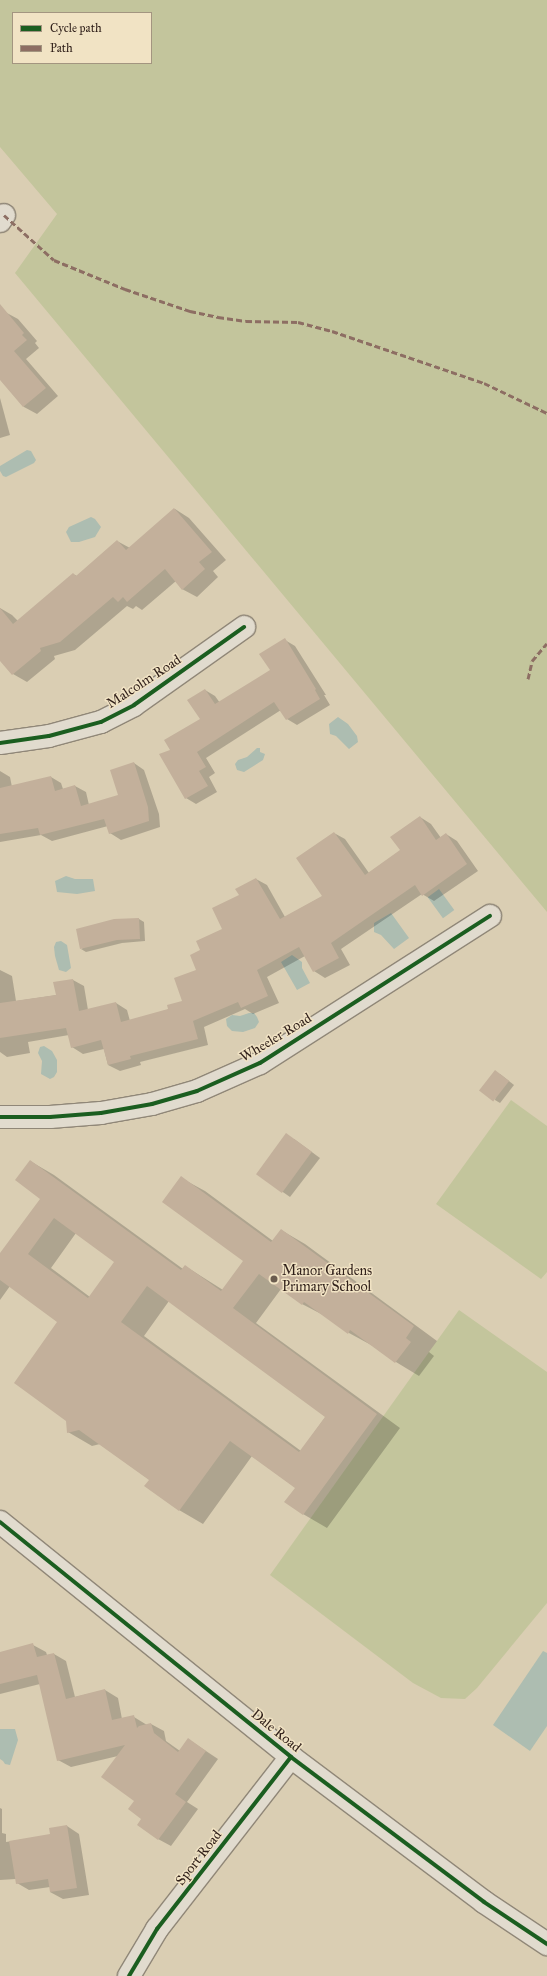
<!DOCTYPE html>
<style>
body{margin:0}
#map{position:relative;width:547px;height:1976px;overflow:hidden;background:#daceb3;font-family:"IM FELL Great Primer",serif}
div>[style]{position:absolute}
.green>*{inset:0;background:#c3c59c}
.water>*{inset:0;background:#adbdb1;transform-origin:0 0}
.shadow>*{inset:0;background:#0003}
.building>*{inset:0;background:#c3b09b;transform-origin:0 0}
.roads{filter:drop-shadow(1px 0 #908778) drop-shadow(-1px 0 #908778) drop-shadow(0 1px #908778) drop-shadow(0 -1px #908778)}
.minor>*{height:22px;margin:-11px;padding:0 11px;transform-origin:11px;border-radius:11px;background:#e1dbce}
.quiet>*{height:3px;margin-top:-1.5px;transform-origin:0;background:repeating-linear-gradient(90deg,#8d6e63 0 6px,transparent 0 9px)}
.cycleway>*{height:4px;margin:-2px;padding:0 2px;transform-origin:2px;border-radius:2px;background:#1b5e20}
.dots>*{width:11px;height:11px;translate:-50% -50%;box-sizing:border-box;border:2px solid #f1e3c4;border-radius:50%}
span{translate:-50% -50%;white-space:nowrap;text-align:center;line-height:1.15;-webkit-text-stroke:3px #f1e3c4;paint-order:stroke}
.street-label{font-size:14px;color:#2f1f19}
.poi-label{font-size:14px;color:#2f1f19}
.left{translate:0 -50%;text-align:left}
.legend{position:absolute;left:12px;top:12px;width:140px;height:52px;box-sizing:border-box;background:#f1e3c4;border:1px solid #a39580;margin:0;padding:5px 7px;list-style:none;font-size:12px;color:#2f1f19}
.legend li{display:flex;align-items:center;gap:8px;height:20px}
.legend b{width:20px;border:1px solid #a39580}
</style>
<div id="map">
<div class="green">
<i style="clip-path:polygon(evenodd,0 0,547px 0,547px 912px,15px 273px,57px 214px,0 147px,0 0,13px 13px,151px 13px,151px 63px,13px 63px,13px 13px)"></i>
<i style="clip-path:polygon(511px 1100px,547px 1126px,547px 1272px,541px 1279px,436px 1204px)"></i>
<i style="clip-path:polygon(459px 1310px,547px 1372px,547px 1603px,477px 1688px,465px 1699px,441px 1698px,413px 1683px,270px 1575px)"></i>
</div>
<div class="water">
<i style="clip-path:polygon(27px 450px,31px 451px,36px 460px,34px 463px,6px 477px,3px 476px,0 471px,0 466px)"></i>
<i style="clip-path:polygon(91px 517px,95px 519px,101px 527px,95px 537px,79px 542px,71px 542px,66px 532px,69px 527px)"></i>
<i style="clip-path:polygon(338px 717px,348px 724px,357px 736px,358px 742px,349px 749px,336px 736px,330px 734px,329px 724px)"></i>
<i style="clip-path:polygon(257px 748px,260px 748px,260px 752px,265px 754px,263px 760px,244px 772px,237px 770px,235px 764px,238px 760px,247px 757px)"></i>
<i style="clip-path:polygon(66px 876px,75px 879px,93px 879px,95px 891px,77px 894px,57px 892px,55px 881px)"></i>
<i style="left:439px;top:889px;width:26px;height:14px;rotate:54deg"></i>
<i style="clip-path:polygon(391px 913px,409px 938px,394px 949px,381px 935px,374px 932px,374px 923px)"></i>
<i style="clip-path:polygon(61px 941px,67px 945px,71px 968px,66px 972px,59px 970px,55px 956px,54px 947px,56px 942px)"></i>
<i style="clip-path:polygon(292px 955px,302px 962px,302px 968px,310px 983px,297px 990px,281px 962px)"></i>
<i style="clip-path:polygon(249px 1013px,254px 1013px,257px 1017px,259px 1022px,255px 1028px,243px 1032px,232px 1031px,227px 1026px,226px 1019px,232px 1015px,240px 1016px)"></i>
<i style="clip-path:polygon(44px 1046px,52px 1051px,57px 1060px,57px 1072px,54px 1077px,50px 1079px,41px 1074px,42px 1061px,38px 1053px,40px 1047px)"></i>
<i style="clip-path:polygon(543px 1651px,547px 1653px,547px 1726px,530px 1751px,493px 1725px)"></i>
<i style="clip-path:polygon(0 1729px,15px 1729px,18px 1740px,10px 1765px,5px 1764px,3px 1761px,0 1759px)"></i>
</div>
<div class="shadow">
<i style="clip-path:polygon(5px 312px,18px 319px,37px 341px,35px 343px,39px 348px,26px 359px,58px 396px,37px 414px,24px 407px,0 379px,0 317px)"></i>
<i style="clip-path:polygon(0 398px,10px 435px,0 438px)"></i>
<i style="clip-path:polygon(175px 509px,189px 518px,226px 560px,213px 571px,218px 577px,197px 597px,182px 589px,176px 581px,142px 610px,136px 606px,133px 609px,127px 606px,75px 650px,54px 656px,55px 659px,27px 682px,13px 674px,0 659px,0 608px,12px 615px,18px 621px,73px 574px,77px 576px,117px 541px,130px 548px)"></i>
<i style="clip-path:polygon(285px 640px,295px 646px,326px 695px,324px 695px,330px 705px,297px 725px,287px 719px,281px 710px,206px 758px,215px 773px,209px 777px,217px 792px,196px 804px,186px 798px,172px 751px,201px 719px,205px 690px,215px 696px,220px 703px,271px 671px)"></i>
<i style="clip-path:polygon(134px 763px,144px 770px,159px 814px,160px 827px,121px 840px,110px 833px,108px 826px,52px 841px,41px 835px,0 842px,0 771px,10px 777px,12px 787px,51px 777px,61px 783px,63px 789px,75px 786px,86px 792px,89px 805px,119px 796px)"></i>
<i style="clip-path:polygon(420px 817px,431px 824px,441px 838px,446px 834px,457px 841px,478px 871px,434px 901px,422px 894px,341px 949px,350px 965px,325px 978px,314px 971px,305px 956px,267px 977px,279px 1003px,253px 1014px,245px 1009px,204px 1027px,208px 1045px,140px 1062px,141px 1065px,120px 1071px,108px 1065px,104px 1049px,83px 1054px,72px 1047px,69px 1035px,28px 1042px,30px 1053px,7px 1057px,0 1052px,0 970px,12px 976px,16px 1001px,57px 995px,73px 980px,84px 986px,88px 1010px,116px 1003px,127px 1010px,130px 1021px,170px 1009px,183px 1002px,198px 970px,202px 951px,224px 930px,241px 896px,256px 879px,267px 885px,285px 917px,323px 896px,334px 833px,345px 839px,369px 873px,401px 851px)"></i>
<i style="clip-path:polygon(139px 919px,144px 922px,145px 941px,122px 943px,86px 952px,81px 949px)"></i>
<i style="clip-path:polygon(500px 1074px,514px 1085px,500px 1103px,495px 1100px)"></i>
<i style="clip-path:polygon(294px 1139px,320px 1158px,290px 1197px,257px 1174px)"></i>
<i style="clip-path:polygon(evenodd,30px 1161px,54px 1175px,183px 1269px,185px 1266px,223px 1290px,244px 1261px,181px 1178px,205px 1191px,273px 1241px,281px 1230px,305px 1244px,437px 1341px,429px 1352px,434px 1356px,419px 1376px,396px 1362px,373px 1346px,349px 1333px,327px 1317px,302px 1304px,281px 1289px,256px 1323px,400px 1428px,327px 1528px,303px 1514px,296px 1488px,252px 1456px,203px 1524px,179px 1510px,150px 1480px,100px 1444px,92px 1446px,68px 1432px,59px 1322px,10px 1286px,0 1300px,0 1255px,42px 1199px,30px 1161px,76px 1233px,116px 1262px,90px 1297px,51px 1268px,76px 1233px,30px 1161px,169px 1301px,326px 1416px,301px 1451px,144px 1336px,169px 1301px)"></i>
<i style="clip-path:polygon(33px 1645px,46px 1652px,47px 1655px,54px 1654px,66px 1661px,75px 1697px,105px 1690px,118px 1698px,122px 1719px,134px 1717px,147px 1725px,151px 1724px,164px 1731px,166px 1741px,180px 1751px,188px 1739px,218px 1759px,187px 1802px,198px 1809px,171px 1846px,158px 1839px,142px 1819px,118px 1756px,71px 1767px,58px 1760px,40px 1684px,0 1694px,0 1653px)"></i>
<i style="clip-path:polygon(0 1808px,2px 1809px,2px 1833px,6px 1834px,6px 1842px,51px 1835px,67px 1826px,79px 1834px,89px 1895px,63px 1899px,50px 1892px,50px 1887px,29px 1890px,17px 1883px,16px 1879px,0 1880px)"></i>
</div>
<div class="building">
<i style="clip-path:polygon(0 304px,24px 333px,22px 335px,27px 340px,14px 351px,46px 388px,23px 407px,0 380px)"></i>
<i style="clip-path:polygon(174px 508px,212px 552px,199px 562px,205px 569px,182px 590px,165px 569px,127px 602px,123px 597px,118px 602px,113px 597px,60px 642px,40px 648px,41px 651px,12px 675px,0 661px,0 608px,13px 624px,73px 573px,76px 576px,117px 540px,126px 550px)"></i>
<i style="clip-path:polygon(285px 638px,316px 689px,315px 690px,320px 699px,286px 720px,274px 702px,197px 752px,206px 767px,199px 771px,208px 786px,185px 799px,159px 754px,170px 750px,164px 740px,200px 719px,187px 700px,205px 689px,215px 704px,270px 670px,259px 654px)"></i>
<i style="clip-path:polygon(134px 762px,148px 807px,149px 821px,109px 834px,104px 819px,40px 835px,38px 828px,0 834px,0 788px,51px 776px,55px 791px,75px 785px,81px 806px,118px 795px,110px 770px)"></i>
<i style="clip-path:polygon(420px 816px,436px 840px,446px 833px,467px 864px,422px 896px,415px 885px,331px 943px,339px 958px,313px 972px,299px 947px,257px 970px,268px 996px,241px 1008px,238px 1002px,193px 1021px,198px 1039px,130px 1056px,131px 1059px,108px 1065px,101px 1040px,71px 1048px,66px 1028px,0 1038px,0 1003px,56px 995px,53px 982px,73px 979px,79px 1011px,116px 1002px,121px 1022px,168px 1009px,167px 1005px,182px 1001px,174px 978px,196px 970px,190px 955px,200px 950px,196px 941px,222px 929px,212px 908px,239px 895px,235px 889px,256px 878px,280px 919px,322px 896px,296px 858px,334px 832px,365px 875px,400px 850px,390px 837px)"></i>
<i style="clip-path:polygon(139px 918px,140px 939px,117px 940px,80px 949px,76px 929px,114px 919px)"></i>
<i style="left:495px;top:1070px;width:18px;height:26px;rotate:38deg"></i>
<i style="left:286px;top:1133px;width:32px;height:51px;rotate:36deg"></i>
<i style="clip-path:polygon(evenodd,30px 1160px,181px 1270px,185px 1265px,221px 1291px,243px 1261px,162px 1202px,181px 1176px,271px 1242px,281px 1229px,414px 1326px,406px 1338px,411px 1342px,395px 1363px,350px 1330px,348px 1334px,304px 1302px,302px 1305px,259px 1274px,233px 1308px,377px 1414px,303px 1515px,284px 1502px,295px 1488px,230px 1441px,179px 1511px,144px 1486px,149px 1480px,79px 1430px,67px 1433px,66px 1421px,14px 1383px,57px 1322px,0 1280px,0 1253px,40px 1199px,15px 1180px,30px 1160px,54px 1218px,114px 1262px,88px 1298px,28px 1254px,54px 1218px,30px 1160px,147px 1286px,325px 1417px,299px 1452px,121px 1322px,147px 1286px)"></i>
<i style="clip-path:polygon(33px 1643px,37px 1657px,54px 1653px,66px 1699px,105px 1689px,112px 1720px,134px 1715px,137px 1728px,139px 1726px,151px 1723px,154px 1733px,178px 1752px,188px 1738px,206px 1751px,175px 1794px,186px 1802px,158px 1840px,137px 1825px,141px 1819px,128px 1809px,134px 1801px,101px 1777px,125px 1745px,57px 1761px,37px 1675px,0 1684px,0 1652px)"></i>
<i style="clip-path:polygon(67px 1825px,77px 1888px,50px 1892px,48px 1879px,16px 1884px,9px 1841px,50px 1834px,49px 1828px)"></i>
</div>
<div class="roads">
<div class="minor">
<i style="left:0;top:221px;width:7px;rotate:-56deg"></i>
<i style="left:0;top:743px;width:49px;rotate:-8.1deg"></i>
<i style="left:49px;top:736px;width:54px;rotate:-15.1deg"></i>
<i style="left:101px;top:722px;width:37px;rotate:-27deg"></i>
<i style="left:134px;top:705px;width:135px;rotate:-35.3deg"></i>
<i style="left:0;top:1117px;width:50px"></i>
<i style="left:50px;top:1117px;width:51px;rotate:-4.5deg"></i>
<i style="left:101px;top:1113px;width:52px;rotate:-10deg"></i>
<i style="left:152px;top:1104px;width:47px;rotate:-16.1deg"></i>
<i style="left:197px;top:1091px;width:69px;rotate:-24deg"></i>
<i style="left:260px;top:1063px;width:273px;rotate:-32.6deg"></i>
<i style="left:0;top:1522px;width:374px;rotate:38.9deg"></i>
<i style="left:291px;top:1757px;width:241px;rotate:36.9deg"></i>
<i style="left:484px;top:1902px;width:76px;rotate:33.7deg"></i>
<i style="left:129px;top:1976px;width:55px;rotate:-59.2deg"></i>
<i style="left:157px;top:1929px;width:218px;rotate:-52.1deg"></i>
</div>
</div>
<div class="quiet">
<i style="left:4px;top:215px;width:67px;rotate:42deg"></i>
<i style="left:54px;top:260px;width:77px;rotate:22.2deg"></i>
<i style="left:125px;top:289px;width:69px;rotate:18.7deg"></i>
<i style="left:190px;top:311px;width:29px;rotate:12deg"></i>
<i style="left:218px;top:317px;width:28px;rotate:8deg"></i>
<i style="left:246px;top:321px;width:52px;rotate:1.1deg"></i>
<i style="left:298px;top:322px;width:35px;rotate:15deg"></i>
<i style="left:332px;top:331px;width:161px;rotate:18.9deg"></i>
<i style="left:484px;top:383px;width:70px;rotate:25.5deg"></i>
<i style="left:528px;top:679px;width:18px;rotate:-77deg"></i>
<i style="left:532px;top:661px;width:23px;rotate:-50deg"></i>
</div>
<div class="cycleway">
<i style="left:0;top:743px;width:49px;rotate:-8.1deg"></i>
<i style="left:49px;top:736px;width:54px;rotate:-15.1deg"></i>
<i style="left:101px;top:722px;width:37px;rotate:-27deg"></i>
<i style="left:134px;top:705px;width:135px;rotate:-35.3deg"></i>
<i style="left:0;top:1117px;width:50px"></i>
<i style="left:50px;top:1117px;width:51px;rotate:-4.5deg"></i>
<i style="left:101px;top:1113px;width:52px;rotate:-10deg"></i>
<i style="left:152px;top:1104px;width:47px;rotate:-16.1deg"></i>
<i style="left:197px;top:1091px;width:69px;rotate:-24deg"></i>
<i style="left:260px;top:1063px;width:273px;rotate:-32.6deg"></i>
<i style="left:0;top:1522px;width:374px;rotate:38.9deg"></i>
<i style="left:291px;top:1757px;width:241px;rotate:36.9deg"></i>
<i style="left:484px;top:1902px;width:76px;rotate:33.7deg"></i>
<i style="left:129px;top:1976px;width:55px;rotate:-59.2deg"></i>
<i style="left:157px;top:1929px;width:218px;rotate:-52.1deg"></i>
</div>
<div class="dots">
<i style="left:274px;top:1279px;background:#6b5c4f"></i>
</div>
<div class="street-label">
<span style="left:144px;top:682px;rotate:-33deg">Malcolm Road</span>
<span style="left:276px;top:1038px;rotate:-31deg">Wheeler Road</span>
<span style="left:276px;top:1731px;rotate:39deg">Dale Road</span>
<span style="left:199px;top:1858px;rotate:-52deg">Sport Road</span>
</div>
<div class="poi-label">
<span class="left" style="left:282px;top:1279px">Manor Gardens<br>Primary School</span>
</div>
<ul class="legend">
<li><b style="height:5px;background:#1b5e20"></b>Cycle path</li>
<li><b style="height:5px;background:#8d6e63"></b>Path</li>
</ul>
</div>
